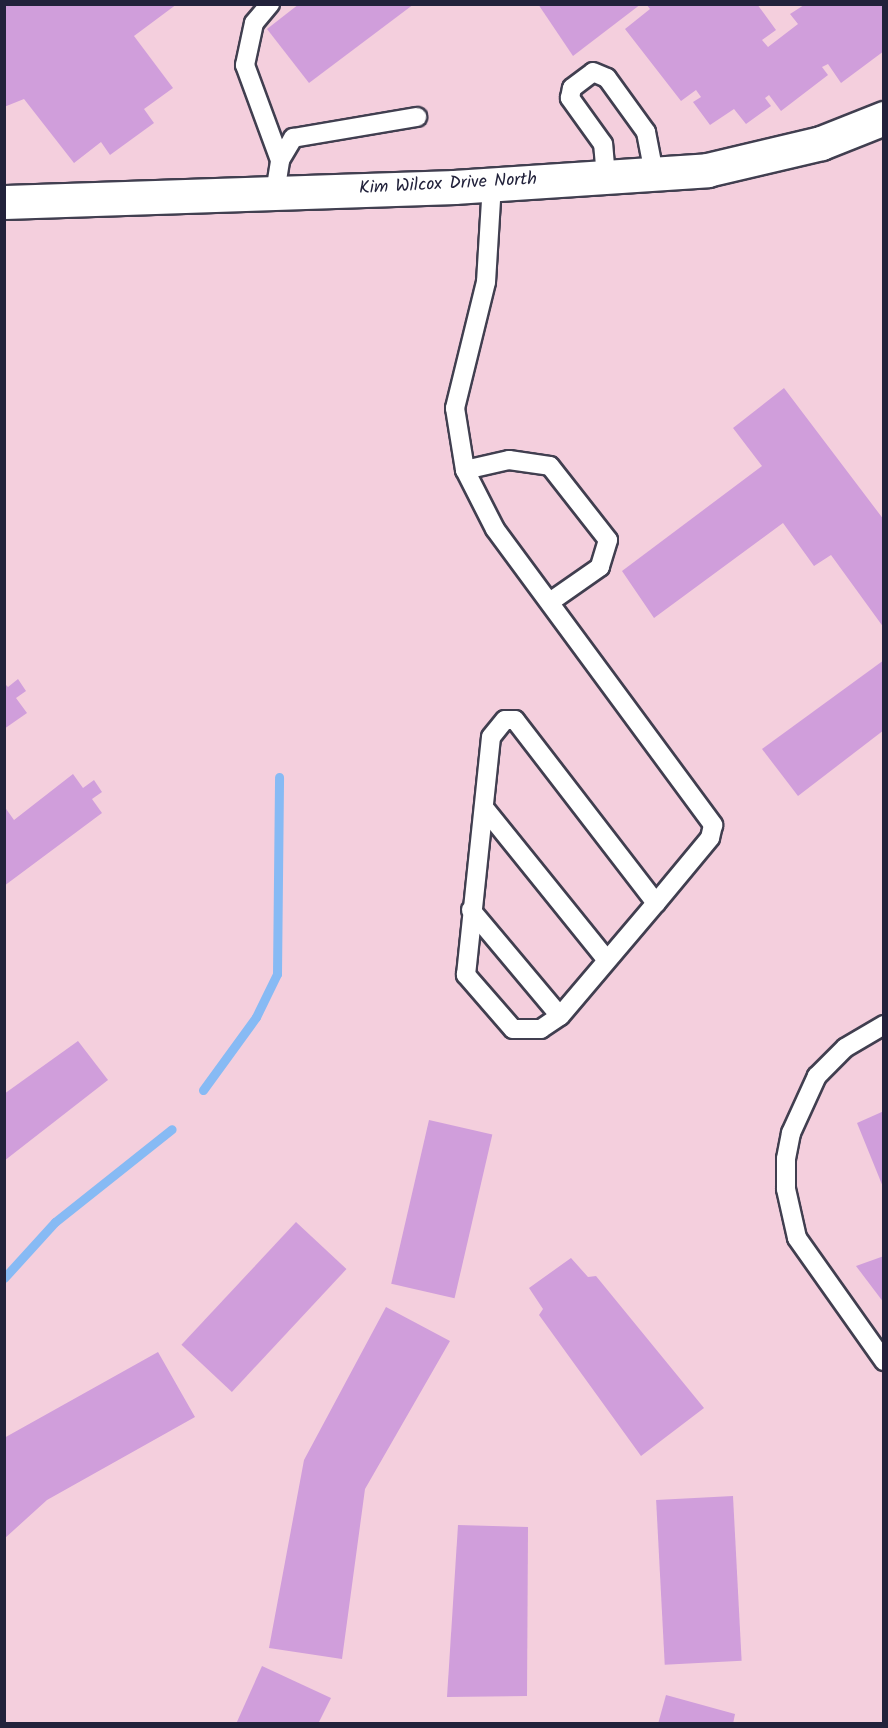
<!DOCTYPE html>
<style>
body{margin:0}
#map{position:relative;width:888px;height:1728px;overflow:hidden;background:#f1e3c7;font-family:Kalam,sans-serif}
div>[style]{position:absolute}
.built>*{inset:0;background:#f4cfdd;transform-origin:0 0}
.stream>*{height:9px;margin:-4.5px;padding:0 4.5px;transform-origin:4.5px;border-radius:4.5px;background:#87baf4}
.building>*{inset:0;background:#d09edb;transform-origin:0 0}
.roads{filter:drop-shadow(2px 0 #413f50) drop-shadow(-2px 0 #413f50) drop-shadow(0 2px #413f50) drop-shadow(0 -2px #413f50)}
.service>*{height:18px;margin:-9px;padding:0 9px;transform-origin:9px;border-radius:9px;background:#fff}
.tertiary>*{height:33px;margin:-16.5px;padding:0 16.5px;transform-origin:16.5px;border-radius:16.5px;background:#fff}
span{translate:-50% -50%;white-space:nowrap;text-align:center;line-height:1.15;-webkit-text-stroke:5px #fff;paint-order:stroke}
.street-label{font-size:18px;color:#22223b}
.frame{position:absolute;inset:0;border:6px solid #22223b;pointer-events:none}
</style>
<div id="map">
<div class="built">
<i style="left:5px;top:5px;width:878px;height:1718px"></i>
</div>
<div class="stream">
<i style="left:203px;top:1090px;width:90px;rotate:-54deg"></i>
<i style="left:256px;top:1017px;width:48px;rotate:-64deg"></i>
<i style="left:277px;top:974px;width:197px;rotate:-89.4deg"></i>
<i style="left:4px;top:1278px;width:76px;rotate:-47.7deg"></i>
<i style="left:55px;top:1222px;width:149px;rotate:-38.5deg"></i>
</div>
<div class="building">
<i style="clip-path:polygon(4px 4px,177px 4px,134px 36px,173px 88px,144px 109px,154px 123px,110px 155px,101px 142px,74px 163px,24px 99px,4px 107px)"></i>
<i style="clip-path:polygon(299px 4px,414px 4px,309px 83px,267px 29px)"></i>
<i style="clip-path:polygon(538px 4px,641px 4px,573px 56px)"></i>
<i style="clip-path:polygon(646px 4px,757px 4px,776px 30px,762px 40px,768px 47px,798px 24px,790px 14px,804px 5px,884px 5px,884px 51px,841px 83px,828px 64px,822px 67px,828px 75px,781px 111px,769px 95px,765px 98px,771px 106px,746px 124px,734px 109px,710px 125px,693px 102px,701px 97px,696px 90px,681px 101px,625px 29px,650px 9px)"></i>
<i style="clip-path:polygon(784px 388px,884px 520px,884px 628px,831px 555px,814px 566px,783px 523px,654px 618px,622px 571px,762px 466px,733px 428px)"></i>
<i style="clip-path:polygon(884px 660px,884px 730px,798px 796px,762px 749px)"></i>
<i style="clip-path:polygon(18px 679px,26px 691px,16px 698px,27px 713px,4px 729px,4px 683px,8px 687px)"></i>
<i style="clip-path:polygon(73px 774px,83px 788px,94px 780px,102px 792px,92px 799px,102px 813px,4px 886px,4px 806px,14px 820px)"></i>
<i style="clip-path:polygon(78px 1041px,108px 1080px,4px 1161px,4px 1094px)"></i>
<i style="clip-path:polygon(884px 1111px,884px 1187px,883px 1187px,857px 1123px)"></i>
<i style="left:429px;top:1120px;width:65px;height:168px;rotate:13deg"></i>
<i style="left:296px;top:1222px;width:69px;height:168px;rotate:43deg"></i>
<i style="clip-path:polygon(884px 1256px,884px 1303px,856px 1266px)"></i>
<i style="clip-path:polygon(571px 1258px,588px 1277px,596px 1276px,704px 1408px,641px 1456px,539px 1315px,543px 1309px,529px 1288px)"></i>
<i style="clip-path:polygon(386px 1307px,450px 1341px,365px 1489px,342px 1659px,269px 1648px,304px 1460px)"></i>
<i style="clip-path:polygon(158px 1352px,195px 1417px,47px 1500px,4px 1539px,4px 1438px)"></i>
<i style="left:733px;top:1496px;width:165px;height:77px;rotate:87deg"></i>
<i style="clip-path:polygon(458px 1525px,528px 1527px,527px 1696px,447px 1697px)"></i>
<i style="clip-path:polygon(262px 1666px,331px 1698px,318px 1724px,236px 1724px)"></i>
<i style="clip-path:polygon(666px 1695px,735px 1714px,733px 1724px,658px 1724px)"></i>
</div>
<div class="roads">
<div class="service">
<i style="left:270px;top:4px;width:25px;rotate:130deg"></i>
<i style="left:254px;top:23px;width:43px;rotate:102.1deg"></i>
<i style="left:245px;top:65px;width:101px;rotate:69.8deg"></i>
<i style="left:606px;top:177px;width:33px;rotate:-95deg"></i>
<i style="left:603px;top:144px;width:57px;rotate:-125.7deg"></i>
<i style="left:570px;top:98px;width:10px;rotate:-79deg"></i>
<i style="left:572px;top:88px;width:26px;rotate:-37deg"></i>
<i style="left:593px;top:72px;width:15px;rotate:23deg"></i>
<i style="left:607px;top:78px;width:67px;rotate:54.2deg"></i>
<i style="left:646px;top:132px;width:42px;rotate:79deg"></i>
<i style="left:492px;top:184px;width:98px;rotate:93.5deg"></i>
<i style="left:486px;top:282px;width:130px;rotate:103.8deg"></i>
<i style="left:455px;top:408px;width:63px;rotate:80.8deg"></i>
<i style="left:465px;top:470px;width:66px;rotate:63deg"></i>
<i style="left:495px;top:529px;width:368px;rotate:53.6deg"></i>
<i style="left:713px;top:825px;width:13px;rotate:103deg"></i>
<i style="left:710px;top:838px;width:85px;rotate:129.7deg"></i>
<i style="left:656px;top:903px;width:148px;rotate:130.3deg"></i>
<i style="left:560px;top:1016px;width:23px;rotate:146deg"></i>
<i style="left:541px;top:1029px;width:28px;rotate:180deg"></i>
<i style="left:513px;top:1029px;width:72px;rotate:-131deg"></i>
<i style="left:466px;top:975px;width:239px;rotate:-84deg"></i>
<i style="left:491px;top:737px;width:22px;rotate:-51deg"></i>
<i style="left:505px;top:720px;width:10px"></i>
<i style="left:515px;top:720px;width:231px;rotate:52.4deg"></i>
<i style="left:275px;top:193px;width:33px;rotate:-81deg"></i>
<i style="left:280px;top:160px;width:26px;rotate:-59deg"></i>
<i style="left:293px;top:138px;width:126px;rotate:-9.6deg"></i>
<i style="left:465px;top:470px;width:45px;rotate:-12.8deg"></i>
<i style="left:509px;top:460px;width:41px;rotate:8.3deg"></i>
<i style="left:550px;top:466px;width:94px;rotate:51.9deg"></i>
<i style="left:608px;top:540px;width:28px;rotate:107deg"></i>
<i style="left:600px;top:567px;width:61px;rotate:145deg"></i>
<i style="left:485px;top:809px;width:194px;rotate:51.1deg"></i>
<i style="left:471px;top:910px;width:138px;rotate:50deg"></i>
<i style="left:884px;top:1025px;width:45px;rotate:149.5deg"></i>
<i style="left:845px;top:1048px;width:40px;rotate:135deg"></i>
<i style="left:817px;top:1076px;width:63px;rotate:114.5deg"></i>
<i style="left:791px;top:1133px;width:26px;rotate:101deg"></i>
<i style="left:786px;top:1159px;width:30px;rotate:90deg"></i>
<i style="left:786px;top:1189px;width:50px;rotate:77.3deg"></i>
<i style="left:797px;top:1238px;width:151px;rotate:54.7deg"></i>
</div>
<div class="tertiary">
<i style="left:4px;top:202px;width:450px;rotate:-1.9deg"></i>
<i style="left:454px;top:187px;width:254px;rotate:-3.8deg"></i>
<i style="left:707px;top:170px;width:117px;rotate:-13.3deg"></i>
<i style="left:821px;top:143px;width:68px;rotate:-21.6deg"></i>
</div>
</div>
<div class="street-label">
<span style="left:448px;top:185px;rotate:-3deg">Kim Wilcox Drive North</span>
</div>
<div class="frame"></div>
</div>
